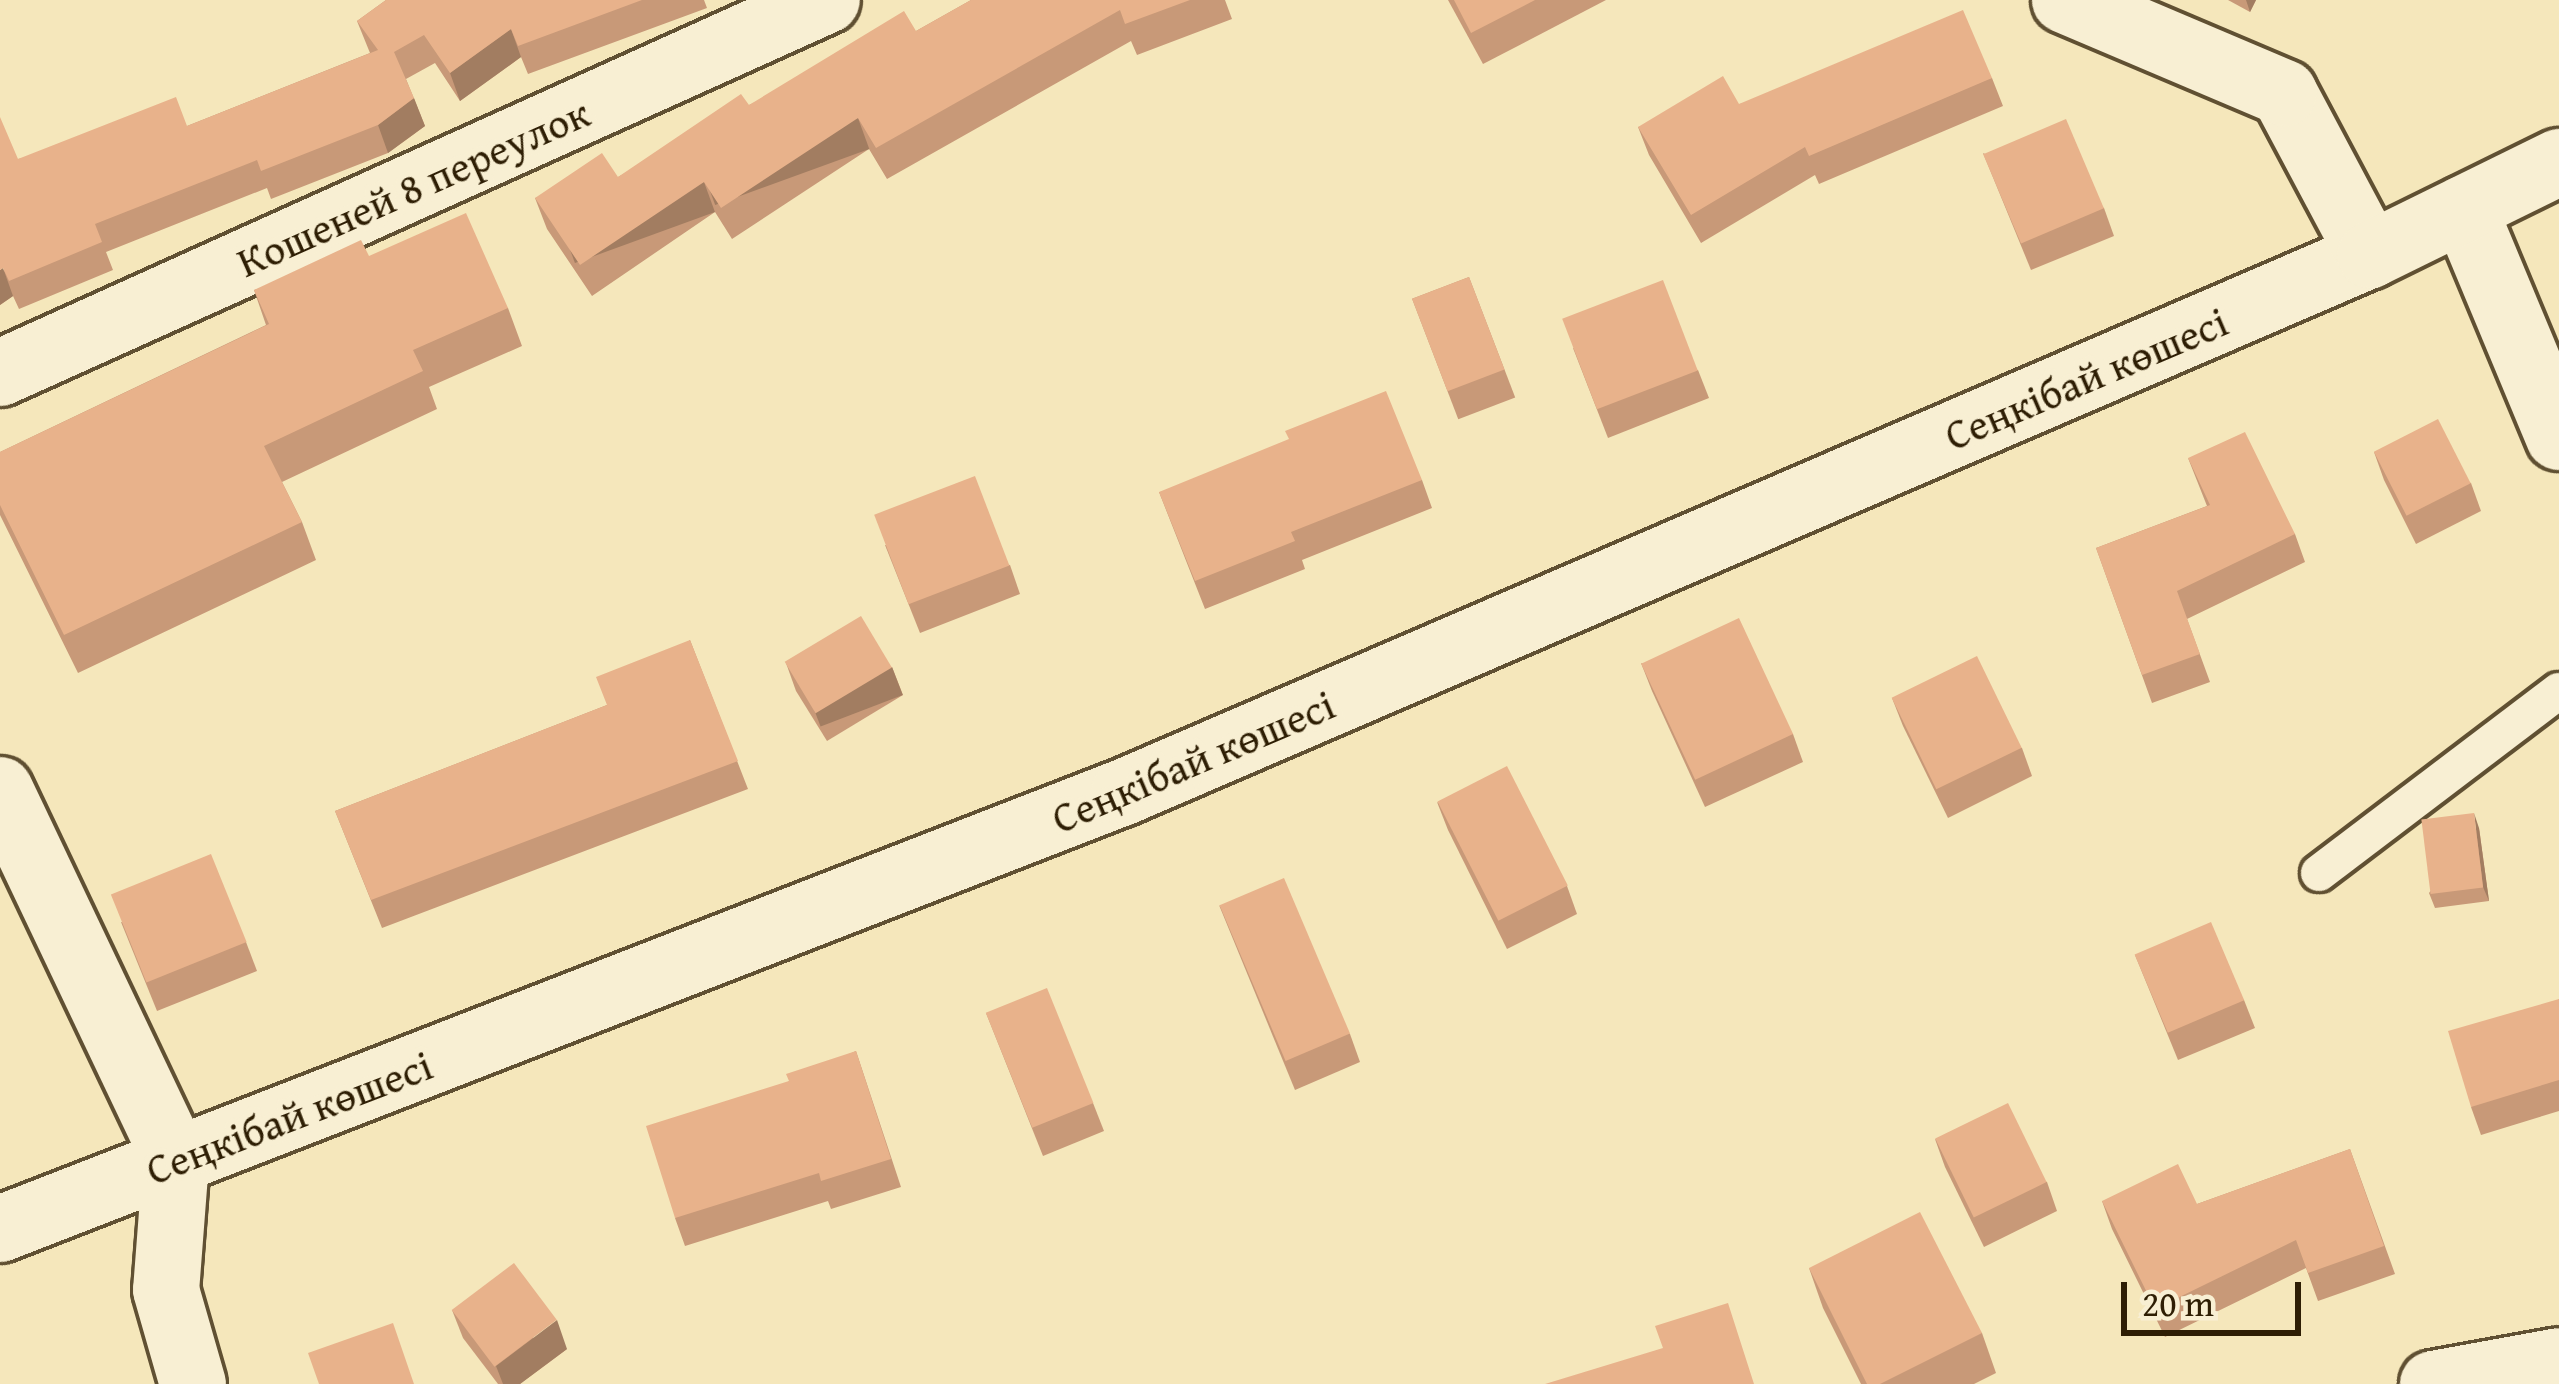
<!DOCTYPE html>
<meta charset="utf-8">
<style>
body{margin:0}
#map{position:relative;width:2559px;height:1384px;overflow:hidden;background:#f5e7bb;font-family:"Gentium Book Plus",serif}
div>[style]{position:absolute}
.roads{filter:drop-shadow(3px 0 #605032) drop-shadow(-3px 0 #605032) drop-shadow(0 3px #605032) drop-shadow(0 -3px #605032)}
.lane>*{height:36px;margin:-18px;padding:0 18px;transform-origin:18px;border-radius:18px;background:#f8efd3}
.street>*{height:66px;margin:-33px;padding:0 33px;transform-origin:33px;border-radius:33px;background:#f8efd3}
.secondary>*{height:66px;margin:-33px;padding:0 33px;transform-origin:33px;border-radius:33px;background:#f8efd3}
.wall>*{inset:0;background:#c89978;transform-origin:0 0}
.shaded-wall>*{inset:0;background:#a27d61;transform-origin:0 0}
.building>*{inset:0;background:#e8b28b;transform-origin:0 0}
span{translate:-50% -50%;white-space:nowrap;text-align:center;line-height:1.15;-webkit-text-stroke:12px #f8efd3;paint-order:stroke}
.street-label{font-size:42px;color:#2e1e04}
.scale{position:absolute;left:2121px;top:1282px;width:180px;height:54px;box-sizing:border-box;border:6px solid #2e1e04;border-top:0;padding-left:15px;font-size:36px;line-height:42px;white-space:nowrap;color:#2e1e04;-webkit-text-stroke:9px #f8efd3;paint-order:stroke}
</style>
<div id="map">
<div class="roads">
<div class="lane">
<i style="left:2319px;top:873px;width:301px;rotate:-37.2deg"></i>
</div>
<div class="street">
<i style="left:2464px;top:209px;width:247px;rotate:67.4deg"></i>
<i style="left:0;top:373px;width:907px;rotate:-24.28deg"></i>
<i style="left:0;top:790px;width:411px;rotate:64.6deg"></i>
<i style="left:176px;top:1161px;width:129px;rotate:94.4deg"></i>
<i style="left:166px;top:1290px;width:98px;rotate:74deg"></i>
<i style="left:0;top:1229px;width:1206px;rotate:-21.25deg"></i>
<i style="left:1124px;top:792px;width:1357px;rotate:-23.32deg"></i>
<i style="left:2370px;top:255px;width:183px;rotate:-118deg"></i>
<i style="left:2284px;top:93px;width:238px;rotate:-157deg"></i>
<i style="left:2433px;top:1384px;width:128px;rotate:-10.3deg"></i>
</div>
<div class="secondary">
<i style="left:2370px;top:255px;width:211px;rotate:-26.2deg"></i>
</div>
</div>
<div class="wall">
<i style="clip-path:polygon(386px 0,704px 0,707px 8px,528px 74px,521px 57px,460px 101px,435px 63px,406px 79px,425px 126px,388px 153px,271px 199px,267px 188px,106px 252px,113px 270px,19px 309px,13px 296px,0 305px,18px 159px,187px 126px,370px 53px,357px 21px)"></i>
<i style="clip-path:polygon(971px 0,1225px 0,1232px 19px,1137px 55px,1131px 41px,887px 179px,869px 149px,732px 239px,715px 212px,592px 296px,547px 229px,535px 198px,618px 177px,749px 105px,916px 31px)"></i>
<i style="clip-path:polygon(1448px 0,1606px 0,1483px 64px)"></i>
<i style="clip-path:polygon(2228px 0,2256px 0,2250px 12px)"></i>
<i style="clip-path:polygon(1992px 78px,2003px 106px,1819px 184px,1815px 175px,1701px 243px,1649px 155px,1638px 127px,1739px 104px)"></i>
<i style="clip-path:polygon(1983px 153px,2104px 208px,2114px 236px,2031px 270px)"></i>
<i style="clip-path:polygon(369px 256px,508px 308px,522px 346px,429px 387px,437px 409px,282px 482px,302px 522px,316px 560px,78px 673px,0 515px,0 452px,266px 325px,254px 290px)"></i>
<i style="left:1469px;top:277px;width:129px;height:61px;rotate:69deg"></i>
<i style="clip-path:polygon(1573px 348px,1698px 370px,1709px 398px,1608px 438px)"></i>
<i style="clip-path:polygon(2374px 452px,2471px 483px,2481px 511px,2416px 544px,2384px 480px)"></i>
<i style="clip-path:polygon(2188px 458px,2295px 534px,2305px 562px,2187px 619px,2210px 682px,2152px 703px,2096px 548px,2207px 506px)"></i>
<i style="clip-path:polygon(1422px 480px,1432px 508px,1302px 560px,1305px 569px,1205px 609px,1159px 492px)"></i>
<i style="clip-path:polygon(885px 545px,1010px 565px,1020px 594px,920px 633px)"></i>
<i style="clip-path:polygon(690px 640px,748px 789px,382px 928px,335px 811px,607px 705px)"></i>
<i style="clip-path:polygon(786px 663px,892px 667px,903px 695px,827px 741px,796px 691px)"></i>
<i style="clip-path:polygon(1641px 663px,1793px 734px,1803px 762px,1705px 807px,1652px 691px)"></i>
<i style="clip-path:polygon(1892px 698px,2022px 748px,2032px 776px,1948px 818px,1903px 726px)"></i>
<i style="clip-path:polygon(1437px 802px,1567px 886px,1577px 914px,1507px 949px,1448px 830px)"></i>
<i style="clip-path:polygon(2479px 828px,2489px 901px,2435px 908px,2429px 893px)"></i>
<i style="clip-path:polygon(1219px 905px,1350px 1034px,1360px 1062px,1295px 1090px)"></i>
<i style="clip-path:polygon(121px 922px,246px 942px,257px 971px,157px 1011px)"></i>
<i style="clip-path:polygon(2135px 955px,2244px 1000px,2255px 1028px,2178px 1060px)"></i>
<i style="clip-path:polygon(2559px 999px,2559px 1111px,2481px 1135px,2471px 1107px)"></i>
<i style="clip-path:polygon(986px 1013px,1093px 1103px,1104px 1131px,1043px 1156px)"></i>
<i style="clip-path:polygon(856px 1051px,901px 1187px,831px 1209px,828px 1201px,685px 1246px,675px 1218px,789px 1081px)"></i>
<i style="clip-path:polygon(1935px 1139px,2047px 1182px,2057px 1211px,1984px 1247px,1945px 1167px)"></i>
<i style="clip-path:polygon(2350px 1149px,2395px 1274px,2318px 1301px,2306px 1268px,2165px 1337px,2112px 1229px,2102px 1201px,2197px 1204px)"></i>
<i style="clip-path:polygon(1809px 1268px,1982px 1333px,1996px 1373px,1974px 1384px,1861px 1384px,1823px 1308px)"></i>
<i style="clip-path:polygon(452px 1310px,567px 1349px,520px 1384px,498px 1384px,463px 1338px)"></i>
</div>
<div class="shaded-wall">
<i style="clip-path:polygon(2246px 0,2256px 0,2250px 12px)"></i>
<i style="clip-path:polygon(511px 29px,521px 57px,460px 101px,450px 73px)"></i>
<i style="clip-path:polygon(414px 98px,425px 126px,388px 153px,378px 125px)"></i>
<i style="left:858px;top:118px;width:33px;height:164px;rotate:70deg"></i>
<i style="left:704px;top:182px;width:32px;height:149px;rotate:70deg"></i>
<i style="clip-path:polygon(3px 268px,13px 296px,0 305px,0 270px)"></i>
<i style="left:892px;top:667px;width:30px;height:88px;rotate:69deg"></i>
<i style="clip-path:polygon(2474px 813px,2479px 828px,2489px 901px,2483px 887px)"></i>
<i style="clip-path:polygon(557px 1320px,567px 1349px,520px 1384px,503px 1384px,496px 1366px)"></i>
</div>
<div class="building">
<i style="clip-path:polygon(386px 0,642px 0,518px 46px,511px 29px,450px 73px,424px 35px,394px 52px,414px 98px,378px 125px,261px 171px,257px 160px,95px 224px,102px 242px,9px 281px,3px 268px,0 270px,0 117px,18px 159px,176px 97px,187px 126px,378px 50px,357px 21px)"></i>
<i style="clip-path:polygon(971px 0,1190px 0,1125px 24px,1120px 10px,876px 148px,858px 118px,721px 208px,704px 182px,580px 265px,535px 198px,602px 153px,618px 177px,741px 94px,749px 105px,904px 11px,916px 31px)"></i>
<i style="clip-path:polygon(1454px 0,1535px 0,1471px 33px)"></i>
<i style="clip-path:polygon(1963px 10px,1992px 78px,1809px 156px,1805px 147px,1691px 215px,1638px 127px,1723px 76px,1739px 104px)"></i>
<i style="left:2066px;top:119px;width:97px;height:90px;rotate:67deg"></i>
<i style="clip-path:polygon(466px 213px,508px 308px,413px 350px,423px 371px,264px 446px,302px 522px,64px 635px,0 505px,0 452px,269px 324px,254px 290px,361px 240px,369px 256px)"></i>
<i style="left:1469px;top:277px;width:99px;height:61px;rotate:69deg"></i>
<i style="left:1663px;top:280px;width:97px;height:108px;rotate:69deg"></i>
<i style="clip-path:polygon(1386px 391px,1422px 480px,1291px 532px,1295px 541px,1195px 581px,1159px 492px,1289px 439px,1285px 431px)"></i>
<i style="left:2438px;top:419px;width:72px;height:72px;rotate:63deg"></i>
<i style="clip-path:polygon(2245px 432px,2295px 534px,2177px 591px,2200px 654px,2142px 675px,2096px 548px,2210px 505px,2188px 458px)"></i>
<i style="left:975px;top:476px;width:96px;height:108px;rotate:69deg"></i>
<i style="left:861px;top:616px;width:60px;height:89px;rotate:59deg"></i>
<i style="left:1739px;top:618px;width:128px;height:108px;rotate:65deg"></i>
<i style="clip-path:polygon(690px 640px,738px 761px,371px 900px,335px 811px,607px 705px,596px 677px)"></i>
<i style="left:1977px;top:656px;width:102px;height:95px;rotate:64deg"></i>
<i style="left:1507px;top:766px;width:134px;height:78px;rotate:63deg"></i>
<i style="left:2474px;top:813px;width:75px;height:53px;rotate:83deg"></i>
<i style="left:211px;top:854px;width:95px;height:108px;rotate:68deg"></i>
<i style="left:1284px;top:878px;width:169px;height:70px;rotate:67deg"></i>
<i style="left:2211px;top:922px;width:85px;height:83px;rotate:67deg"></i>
<i style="left:1047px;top:988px;width:124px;height:66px;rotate:68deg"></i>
<i style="clip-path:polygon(2559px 999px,2559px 1080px,2471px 1107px,2448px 1031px)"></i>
<i style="clip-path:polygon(856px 1051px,891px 1159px,821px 1181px,819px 1173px,675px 1218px,646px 1126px,789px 1081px,786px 1074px)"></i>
<i style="left:2008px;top:1103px;width:88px;height:81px;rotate:64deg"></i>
<i style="clip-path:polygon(2350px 1149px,2384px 1246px,2308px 1273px,2296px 1240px,2155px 1309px,2102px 1201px,2178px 1164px,2197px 1204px)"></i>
<i style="clip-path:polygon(1920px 1212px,1982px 1333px,1880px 1384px,1867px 1384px,1809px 1268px)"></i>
<i style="left:514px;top:1263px;width:71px;height:78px;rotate:53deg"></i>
<i style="clip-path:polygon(1728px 1303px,1754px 1384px,1545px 1384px,1663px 1348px,1655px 1326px)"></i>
<i style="clip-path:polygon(393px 1323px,414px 1384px,319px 1384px,308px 1353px)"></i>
</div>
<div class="street-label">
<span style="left:413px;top:187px;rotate:-24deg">Кошеней 8 переулок</span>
<span style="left:2086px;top:378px;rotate:-23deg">Сеңкібай көшесі</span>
<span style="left:1193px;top:761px;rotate:-23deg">Сеңкібай көшесі</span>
<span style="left:289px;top:1117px;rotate:-21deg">Сеңкібай көшесі</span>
</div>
<div class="scale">20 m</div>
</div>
